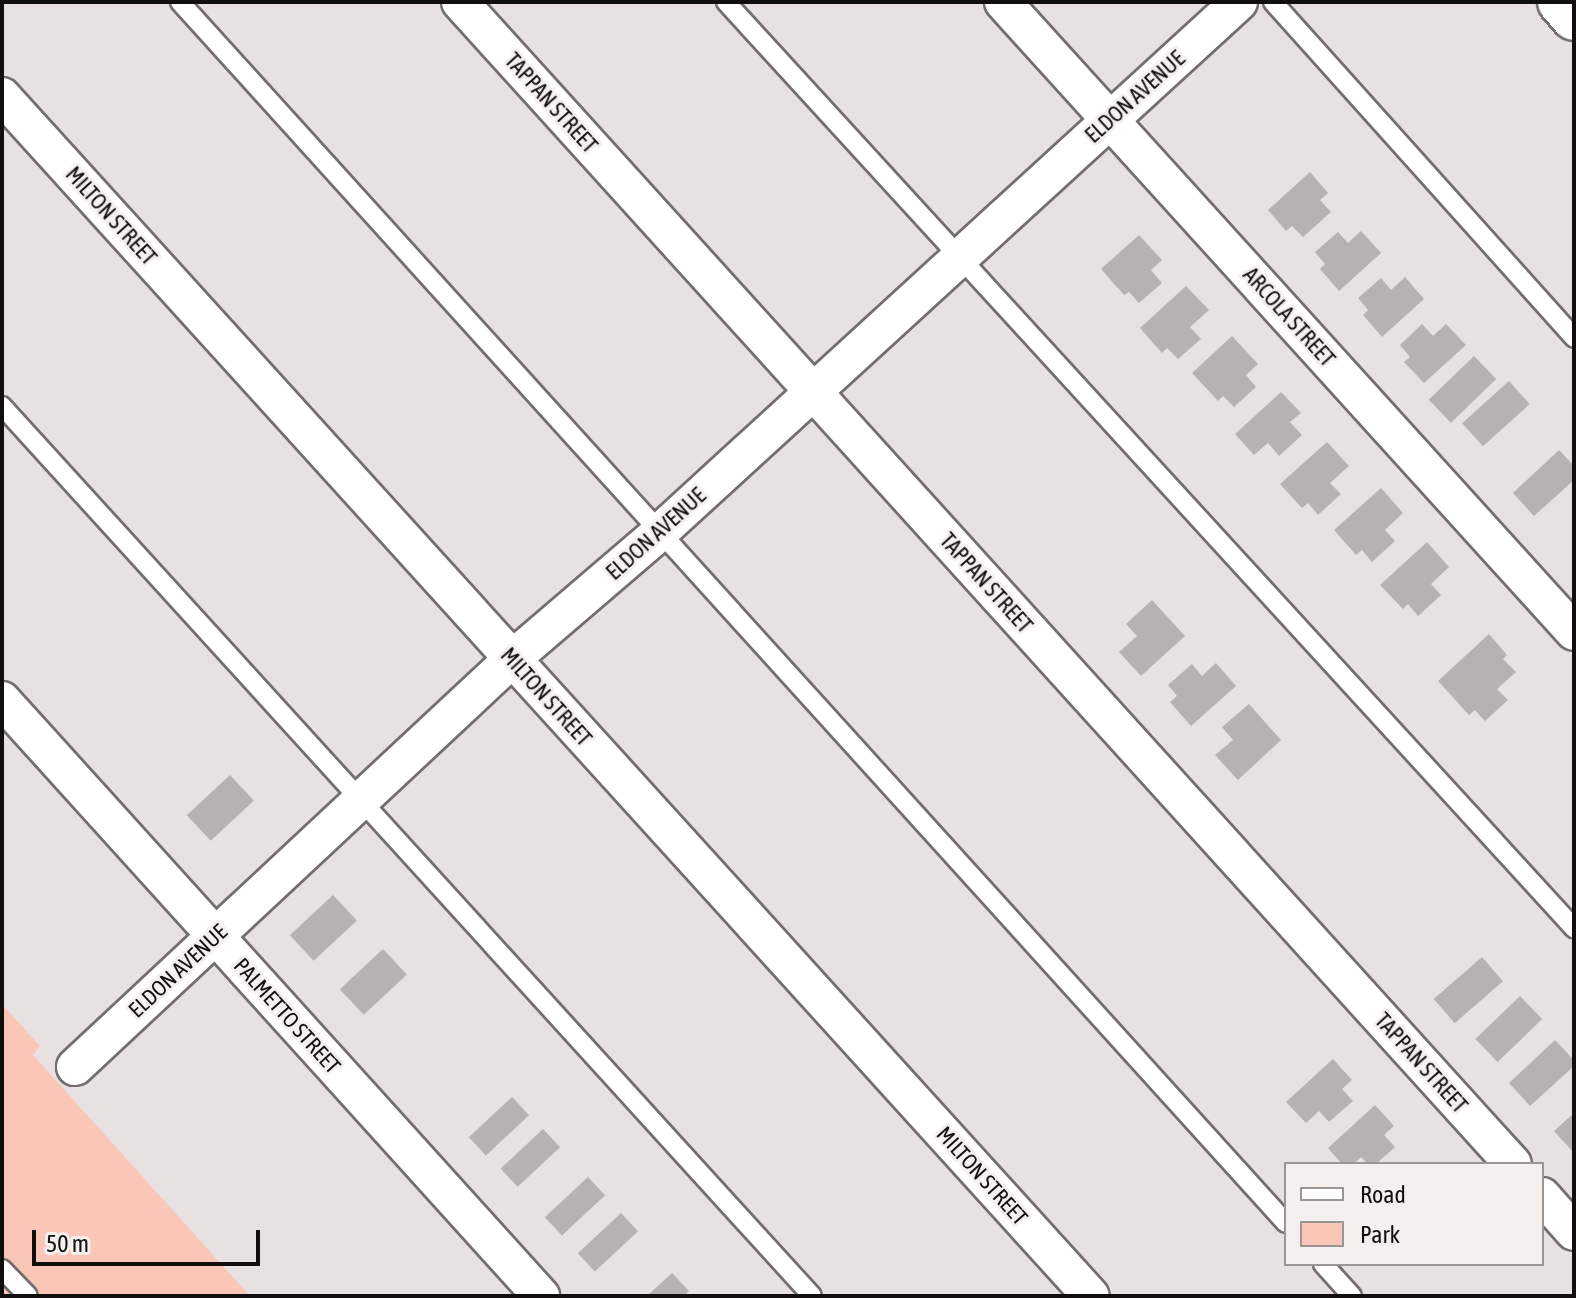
<!DOCTYPE html>
<style>
body{margin:0}
#map{position:relative;width:1576px;height:1298px;overflow:hidden;background:#e7e2e1;font-family:"Asap Condensed",sans-serif}
div>[style]{position:absolute}
.green>*{inset:0;background:#fac6b7}
.building>*{inset:0;background:#b6b2b1;transform-origin:0 0}
.roads{filter:drop-shadow(2px 0 #736f6e) drop-shadow(-2px 0 #736f6e) drop-shadow(0 2px #736f6e) drop-shadow(0 -2px #736f6e)}
.service>*{height:18px;margin:-9px;padding:0 9px;transform-origin:9px;border-radius:9px;background:#fff}
.minor>*{height:36px;margin:-18px;padding:0 18px;transform-origin:18px;border-radius:18px;background:#fff}
.tertiary>*{height:44px;margin:-22px;padding:0 22px;transform-origin:22px;border-radius:22px;background:#fff}
span{translate:-50% -50%;white-space:nowrap;text-align:center;line-height:1.15;-webkit-text-stroke:6px #f4f0ee;paint-order:stroke}
.street-label{font-size:22px;color:#100e0e}
.frame{position:absolute;inset:0;border:4px solid #100e0e;pointer-events:none}
.legend{position:absolute;left:1284px;top:1162px;width:260px;height:104px;box-sizing:border-box;background:#f4f0ee;border:2px solid #999694;margin:0;padding:10px 14px;list-style:none;font-size:24px;color:#100e0e}
.legend li{display:flex;align-items:center;gap:16px;height:40px}
.legend b{width:40px;border:2px solid #999694}
.scale{position:absolute;left:32px;top:1230px;width:228px;height:36px;box-sizing:border-box;border:4px solid #100e0e;border-top:0;padding-left:10px;font-size:24px;line-height:28px;white-space:nowrap;color:#100e0e;-webkit-text-stroke:6px #f4f0ee;paint-order:stroke}
</style>
<div id="map">
<div class="green">
<i style="clip-path:polygon(2px 1004px,40px 1046px,33px 1055px,250px 1296px,2px 1296px)"></i>
</div>
<div class="building">
<i style="clip-path:polygon(1310px 172px,1328px 193px,1320px 200px,1331px 212px,1303px 237px,1292px 226px,1286px 231px,1268px 210px)"></i>
<i style="clip-path:polygon(1361px 231px,1381px 253px,1339px 291px,1320px 269px,1325px 264px,1315px 252px,1338px 232px,1348px 243px)"></i>
<i style="clip-path:polygon(1139px 235px,1162px 260px,1151px 270px,1162px 283px,1139px 303px,1129px 292px,1124px 295px,1101px 269px)"></i>
<i style="clip-path:polygon(1405px 277px,1424px 299px,1382px 337px,1363px 315px,1368px 310px,1358px 298px,1381px 278px,1391px 290px)"></i>
<i style="clip-path:polygon(1186px 286px,1209px 310px,1190px 327px,1201px 339px,1178px 359px,1167px 348px,1162px 353px,1140px 328px)"></i>
<i style="clip-path:polygon(1422px 324px,1433px 336px,1446px 324px,1466px 345px,1424px 383px,1404px 362px,1410px 357px,1400px 345px)"></i>
<i style="clip-path:polygon(1232px 336px,1258px 364px,1246px 375px,1256px 387px,1234px 407px,1223px 396px,1218px 401px,1192px 373px)"></i>
<i style="left:1474px;top:356px;width:32px;height:63px;rotate:46deg"></i>
<i style="left:1509px;top:381px;width:31px;height:63px;rotate:48deg"></i>
<i style="clip-path:polygon(1281px 392px,1301px 413px,1290px 422px,1302px 435px,1279px 456px,1268px 443px,1254px 455px,1235px 434px)"></i>
<i style="clip-path:polygon(1327px 442px,1349px 466px,1330px 483px,1341px 494px,1318px 515px,1308px 503px,1302px 508px,1280px 484px)"></i>
<i style="clip-path:polygon(1559px 450px,1574px 466px,1574px 480px,1534px 516px,1513px 493px)"></i>
<i style="clip-path:polygon(1381px 488px,1403px 513px,1385px 530px,1395px 541px,1372px 562px,1362px 550px,1356px 555px,1334px 530px)"></i>
<i style="clip-path:polygon(1427px 542px,1449px 567px,1431px 584px,1441px 595px,1418px 616px,1408px 604px,1403px 609px,1380px 585px)"></i>
<i style="clip-path:polygon(1152px 600px,1185px 636px,1141px 676px,1119px 652px,1137px 636px,1126px 624px)"></i>
<i style="clip-path:polygon(1489px 634px,1507px 655px,1503px 659px,1516px 672px,1497px 689px,1508px 700px,1485px 721px,1475px 710px,1469px 715px,1438px 681px)"></i>
<i style="clip-path:polygon(1216px 663px,1236px 686px,1191px 726px,1170px 702px,1177px 696px,1168px 685px,1192px 664px,1202px 676px)"></i>
<i style="clip-path:polygon(1249px 704px,1281px 740px,1238px 780px,1215px 755px,1233px 740px,1222px 727px)"></i>
<i style="left:230px;top:775px;width:35px;height:59px;rotate:47deg"></i>
<i style="left:333px;top:895px;width:35px;height:59px;rotate:47deg"></i>
<i style="left:383px;top:949px;width:35px;height:59px;rotate:47deg"></i>
<i style="left:1482px;top:957px;width:32px;height:64px;rotate:49deg"></i>
<i style="left:1520px;top:996px;width:32px;height:62px;rotate:46deg"></i>
<i style="clip-path:polygon(1555px 1040px,1574px 1060px,1574px 1066px,1530px 1106px,1509px 1083px)"></i>
<i style="clip-path:polygon(1333px 1059px,1352px 1080px,1342px 1089px,1353px 1101px,1329px 1122px,1319px 1111px,1306px 1123px,1286px 1102px)"></i>
<i style="left:512px;top:1097px;width:25px;height:59px;rotate:47deg"></i>
<i style="clip-path:polygon(1375px 1105px,1394px 1126px,1384px 1135px,1395px 1147px,1376px 1164px,1368px 1164px,1361px 1157px,1354px 1164px,1342px 1164px,1328px 1148px)"></i>
<i style="clip-path:polygon(1574px 1113px,1574px 1153px,1554px 1131px)"></i>
<i style="left:543px;top:1129px;width:25px;height:58px;rotate:47deg"></i>
<i style="left:588px;top:1177px;width:25px;height:59px;rotate:47deg"></i>
<i style="left:621px;top:1213px;width:25px;height:59px;rotate:47deg"></i>
<i style="clip-path:polygon(672px 1273px,689px 1291px,684px 1296px,647px 1296px)"></i>
</div>
<div class="roads">
<div class="service">
<i style="left:180px;top:2px;width:1647px;rotate:47.83deg"></i>
<i style="left:726px;top:2px;width:1256px;rotate:47.52deg"></i>
<i style="left:1273px;top:2px;width:451px;rotate:48.1deg"></i>
<i style="left:2px;top:406px;width:1203px;rotate:47.69deg"></i>
<i style="left:1323px;top:1264px;width:43px;rotate:47.8deg"></i>
<i style="left:2px;top:1269px;width:37px;rotate:46deg"></i>
</div>
<div class="minor">
<i style="left:460px;top:2px;width:1568px;rotate:47.82deg"></i>
<i style="left:1003px;top:2px;width:850px;rotate:47.81deg"></i>
<i style="left:2px;top:96px;width:1620px;rotate:47.78deg"></i>
<i style="left:2px;top:700px;width:804px;rotate:47.87deg"></i>
<i style="left:75px;top:1067px;width:598px;rotate:-43.03deg"></i>
<i style="left:512px;top:659px;width:195px;rotate:-40.6deg"></i>
<i style="left:660px;top:532px;width:785px;rotate:-42.47deg"></i>
<i style="left:1542px;top:1196px;width:48px;rotate:48.4deg"></i>
</div>
<div class="tertiary">
<i style="left:1560px;top:2px;width:21px;rotate:49deg"></i>
</div>
</div>
<div class="street-label">
<span style="left:1135px;top:97px;rotate:-42deg">ELDON AVENUE</span>
<span style="left:551px;top:103px;rotate:48deg">TAPPAN STREET</span>
<span style="left:111px;top:216px;rotate:48deg">MILTON STREET</span>
<span style="left:1289px;top:317px;rotate:48deg">ARCOLA STREET</span>
<span style="left:656px;top:534px;rotate:-42deg">ELDON AVENUE</span>
<span style="left:986px;top:583px;rotate:48deg">TAPPAN STREET</span>
<span style="left:546px;top:697px;rotate:48deg">MILTON STREET</span>
<span style="left:178px;top:971px;rotate:-43deg">ELDON AVENUE</span>
<span style="left:287px;top:1016px;rotate:48deg">PALMETTO STREET</span>
<span style="left:1421px;top:1063px;rotate:48deg">TAPPAN STREET</span>
<span style="left:982px;top:1176px;rotate:48deg">MILTON STREET</span>
</div>
<div class="frame"></div>
<ul class="legend">
<li><b style="height:10px;background:#fff"></b>Road</li>
<li><b style="height:22px;background:#fac6b7"></b>Park</li>
</ul>
<div class="scale">50 m</div>
</div>
